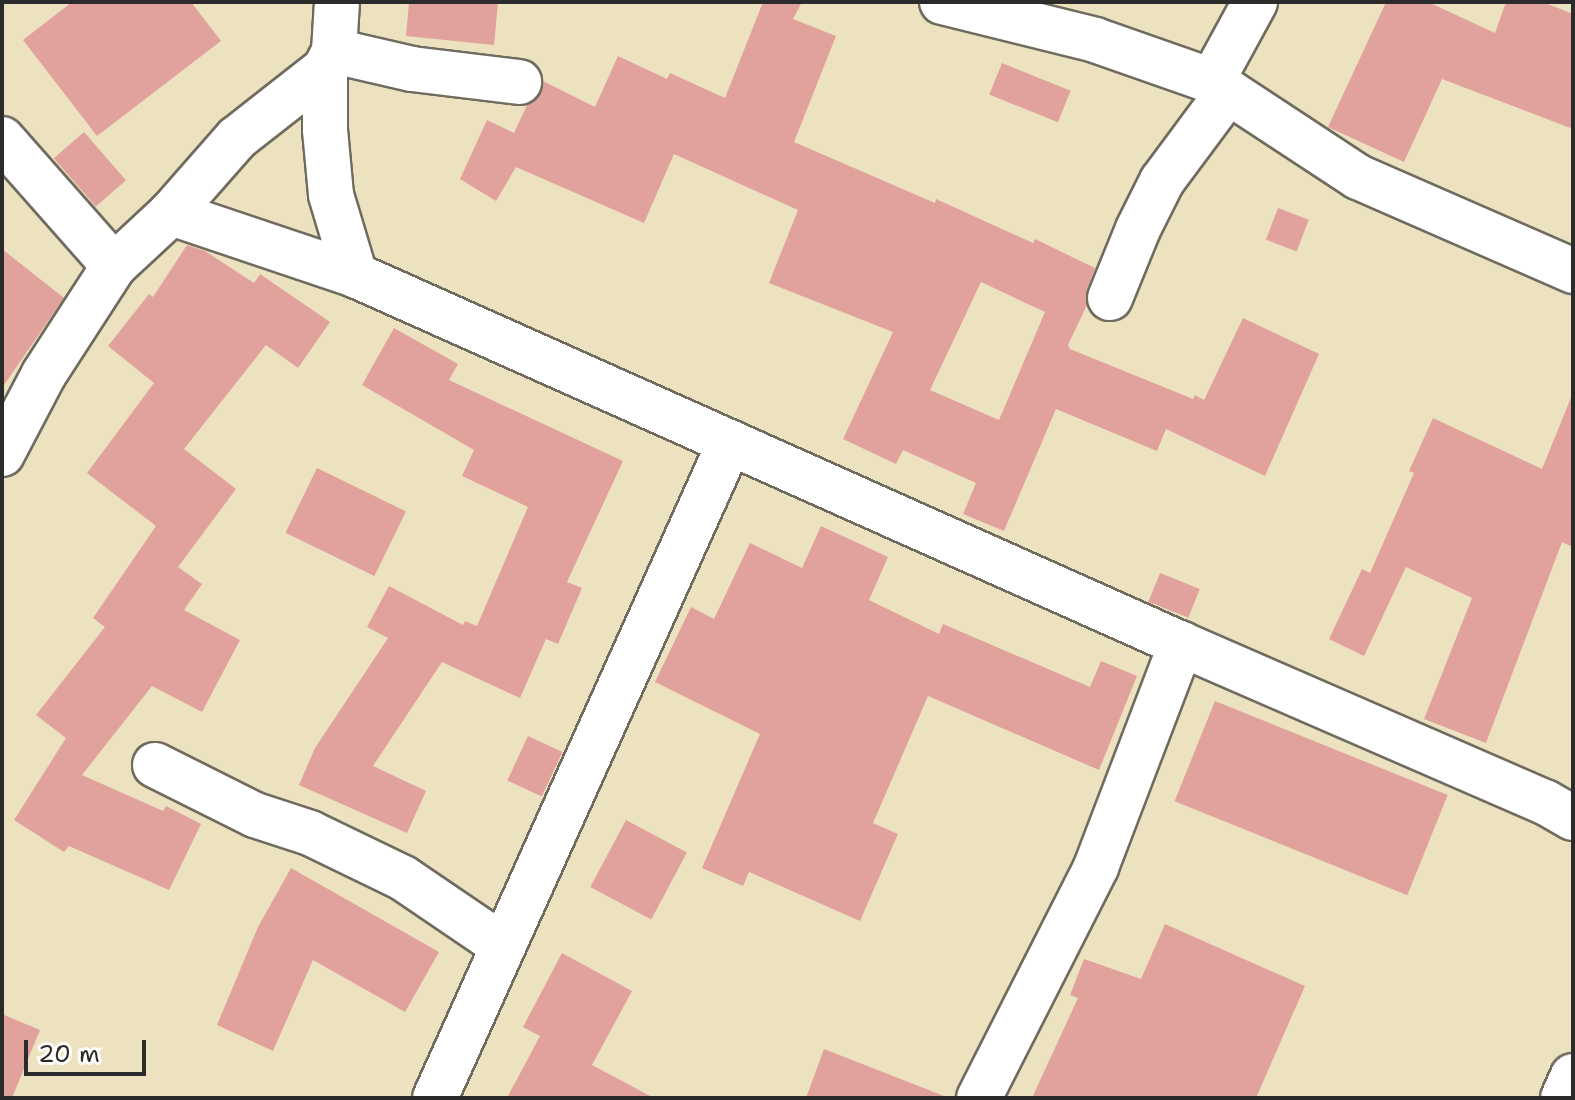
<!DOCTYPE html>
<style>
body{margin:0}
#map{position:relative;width:1575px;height:1100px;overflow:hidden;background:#ece2c0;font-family:"Shantell Sans",sans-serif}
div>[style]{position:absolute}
.building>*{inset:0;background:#e1a29d;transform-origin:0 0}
.roads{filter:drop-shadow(2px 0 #6f6b5f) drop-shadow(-2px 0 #6f6b5f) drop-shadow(0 2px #6f6b5f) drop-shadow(0 -2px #6f6b5f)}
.minor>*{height:44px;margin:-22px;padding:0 22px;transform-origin:22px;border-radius:22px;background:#fff}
span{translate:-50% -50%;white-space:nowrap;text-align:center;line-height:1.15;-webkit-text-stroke:8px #fdfcf7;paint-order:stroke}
.frame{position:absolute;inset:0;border:4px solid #2b2b2b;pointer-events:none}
.scale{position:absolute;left:24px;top:1040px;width:122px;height:36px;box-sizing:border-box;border:4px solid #2b2b2b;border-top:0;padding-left:10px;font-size:24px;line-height:28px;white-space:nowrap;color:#2b2b2b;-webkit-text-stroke:6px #fdfcf7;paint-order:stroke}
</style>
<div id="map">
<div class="building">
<i style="clip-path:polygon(72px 2px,191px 2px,221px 41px,97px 136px,23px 40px)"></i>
<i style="clip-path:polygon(409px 2px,498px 2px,494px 45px,406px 36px)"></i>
<i style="clip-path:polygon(evenodd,763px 2px,802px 2px,793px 19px,836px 36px,794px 142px,935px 203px,936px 199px,1033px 243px,1035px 239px,1095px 268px,1087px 289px,1087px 305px,1068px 345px,1070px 349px,1193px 399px,1195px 395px,1204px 400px,1243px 318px,1319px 354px,1265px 476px,1166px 429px,1157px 451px,1056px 409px,1004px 531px,963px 514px,976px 483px,903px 450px,896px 464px,843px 439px,893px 332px,769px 283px,798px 210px,674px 154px,644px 223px,516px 167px,496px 201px,460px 179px,487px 120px,514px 133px,527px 105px,539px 96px,543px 81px,595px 107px,618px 56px,667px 79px,670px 73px,725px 98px,763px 2px,981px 282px,1045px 312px,999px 420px,930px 390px,981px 282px)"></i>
<i style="clip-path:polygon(1386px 2px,1428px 2px,1495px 33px,1506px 2px,1543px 2px,1573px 14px,1573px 129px,1442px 79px,1404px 162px,1328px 127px)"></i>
<i style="left:1002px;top:63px;width:74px;height:34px;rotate:22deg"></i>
<i style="left:84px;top:132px;width:64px;height:40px;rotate:49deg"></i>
<i style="left:1278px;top:208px;width:33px;height:34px;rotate:21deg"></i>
<i style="clip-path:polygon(187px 245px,205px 251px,254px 283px,260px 274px,330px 322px,298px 368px,266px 345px,184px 449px,236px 489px,178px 567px,202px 584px,184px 610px,240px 640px,202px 712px,152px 686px,82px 775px,163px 811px,166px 806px,201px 824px,169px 890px,69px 846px,64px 852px,14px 820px,66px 738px,36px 715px,105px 627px,93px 618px,156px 526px,87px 473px,154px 383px,108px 346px,149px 294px,153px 297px)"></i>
<i style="clip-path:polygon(2px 249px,64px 298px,2px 388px)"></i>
<i style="clip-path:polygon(394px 328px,458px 364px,449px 380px,623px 461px,567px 582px,582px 588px,558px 644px,546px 639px,520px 698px,442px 662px,373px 766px,426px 791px,407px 833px,299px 785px,315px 748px,388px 638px,367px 627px,389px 586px,463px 625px,465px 621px,477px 626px,528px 507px,462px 476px,474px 450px,362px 385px)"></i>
<i style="clip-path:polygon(1572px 395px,1573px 547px,1562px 542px,1486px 743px,1424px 719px,1472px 598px,1406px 567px,1364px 656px,1329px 639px,1362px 569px,1370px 573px,1414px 473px,1409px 471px,1433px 418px,1542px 469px)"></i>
<i style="left:317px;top:468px;width:99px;height:72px;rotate:26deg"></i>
<i style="clip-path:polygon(821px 526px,888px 557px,869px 600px,939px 634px,943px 624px,1090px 687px,1101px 661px,1137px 676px,1099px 770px,928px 696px,873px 823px,898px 834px,860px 921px,749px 872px,743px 886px,702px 868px,760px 734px,655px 682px,691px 607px,714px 619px,750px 543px,802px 568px)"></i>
<i style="left:1160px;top:573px;width:43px;height:31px;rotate:22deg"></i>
<i style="left:1215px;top:701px;width:251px;height:108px;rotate:22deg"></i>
<i style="left:528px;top:736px;width:38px;height:49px;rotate:25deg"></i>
<i style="left:626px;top:820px;width:69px;height:76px;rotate:28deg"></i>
<i style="clip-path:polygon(291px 868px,439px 952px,405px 1012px,313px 960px,273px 1051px,217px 1025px,258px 927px)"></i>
<i style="clip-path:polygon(1165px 924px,1305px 986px,1256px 1098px,1032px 1098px,1078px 998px,1070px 995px,1084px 959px,1141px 979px)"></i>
<i style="clip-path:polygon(562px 953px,632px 991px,592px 1065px,654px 1098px,507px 1098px,540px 1036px,523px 1027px)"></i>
<i style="clip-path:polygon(2px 1014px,40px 1030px,12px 1098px,2px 1098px)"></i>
<i style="clip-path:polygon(824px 1049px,944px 1096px,943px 1098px,806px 1098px)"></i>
</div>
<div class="roads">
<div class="minor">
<i style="left:942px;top:2px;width:158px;rotate:13.9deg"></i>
<i style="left:1095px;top:40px;width:124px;rotate:19.3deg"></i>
<i style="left:1212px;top:81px;width:175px;rotate:33.3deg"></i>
<i style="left:1358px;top:177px;width:235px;rotate:23.6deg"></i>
<i style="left:334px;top:51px;width:80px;rotate:13deg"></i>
<i style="left:412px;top:69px;width:108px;rotate:6.9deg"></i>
<i style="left:325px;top:69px;width:61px;rotate:90deg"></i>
<i style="left:325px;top:130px;width:65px;rotate:84.7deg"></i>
<i style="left:331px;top:195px;width:84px;rotate:73.3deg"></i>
<i style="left:1212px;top:81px;width:90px;rotate:-61.4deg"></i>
<i style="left:2px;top:139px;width:169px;rotate:48.6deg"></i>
<i style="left:171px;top:213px;width:194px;rotate:18.6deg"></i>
<i style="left:355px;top:275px;width:905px;rotate:24.07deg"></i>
<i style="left:1181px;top:644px;width:397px;rotate:23.5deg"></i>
<i style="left:1545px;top:802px;width:32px;rotate:30deg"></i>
<i style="left:1110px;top:298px;width:74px;rotate:-67.9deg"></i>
<i style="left:1138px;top:229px;width:54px;rotate:-63.4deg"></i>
<i style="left:1162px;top:181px;width:111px;rotate:-53.4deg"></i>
<i style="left:2px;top:454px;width:90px;rotate:-62.3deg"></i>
<i style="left:44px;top:374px;width:129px;rotate:-57.1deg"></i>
<i style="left:114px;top:266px;width:78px;rotate:-42.9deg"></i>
<i style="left:171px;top:213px;width:100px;rotate:-48.7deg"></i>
<i style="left:237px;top:138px;width:112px;rotate:-38.1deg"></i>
<i style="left:325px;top:69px;width:20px;rotate:-63deg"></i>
<i style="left:334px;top:51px;width:49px;rotate:-86.5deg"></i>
<i style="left:155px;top:765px;width:112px;rotate:26.6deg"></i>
<i style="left:255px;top:815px;width:58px;rotate:18.1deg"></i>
<i style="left:310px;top:833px;width:103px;rotate:25.8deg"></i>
<i style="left:403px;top:878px;width:121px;rotate:34.2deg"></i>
<i style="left:435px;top:1098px;width:719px;rotate:-65.79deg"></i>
<i style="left:979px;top:1098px;width:259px;rotate:-63.1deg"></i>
<i style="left:1096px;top:867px;width:239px;rotate:-69.1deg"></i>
<i style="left:1563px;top:1098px;width:24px;rotate:-66deg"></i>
</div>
</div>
<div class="frame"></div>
<div class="scale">20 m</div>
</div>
